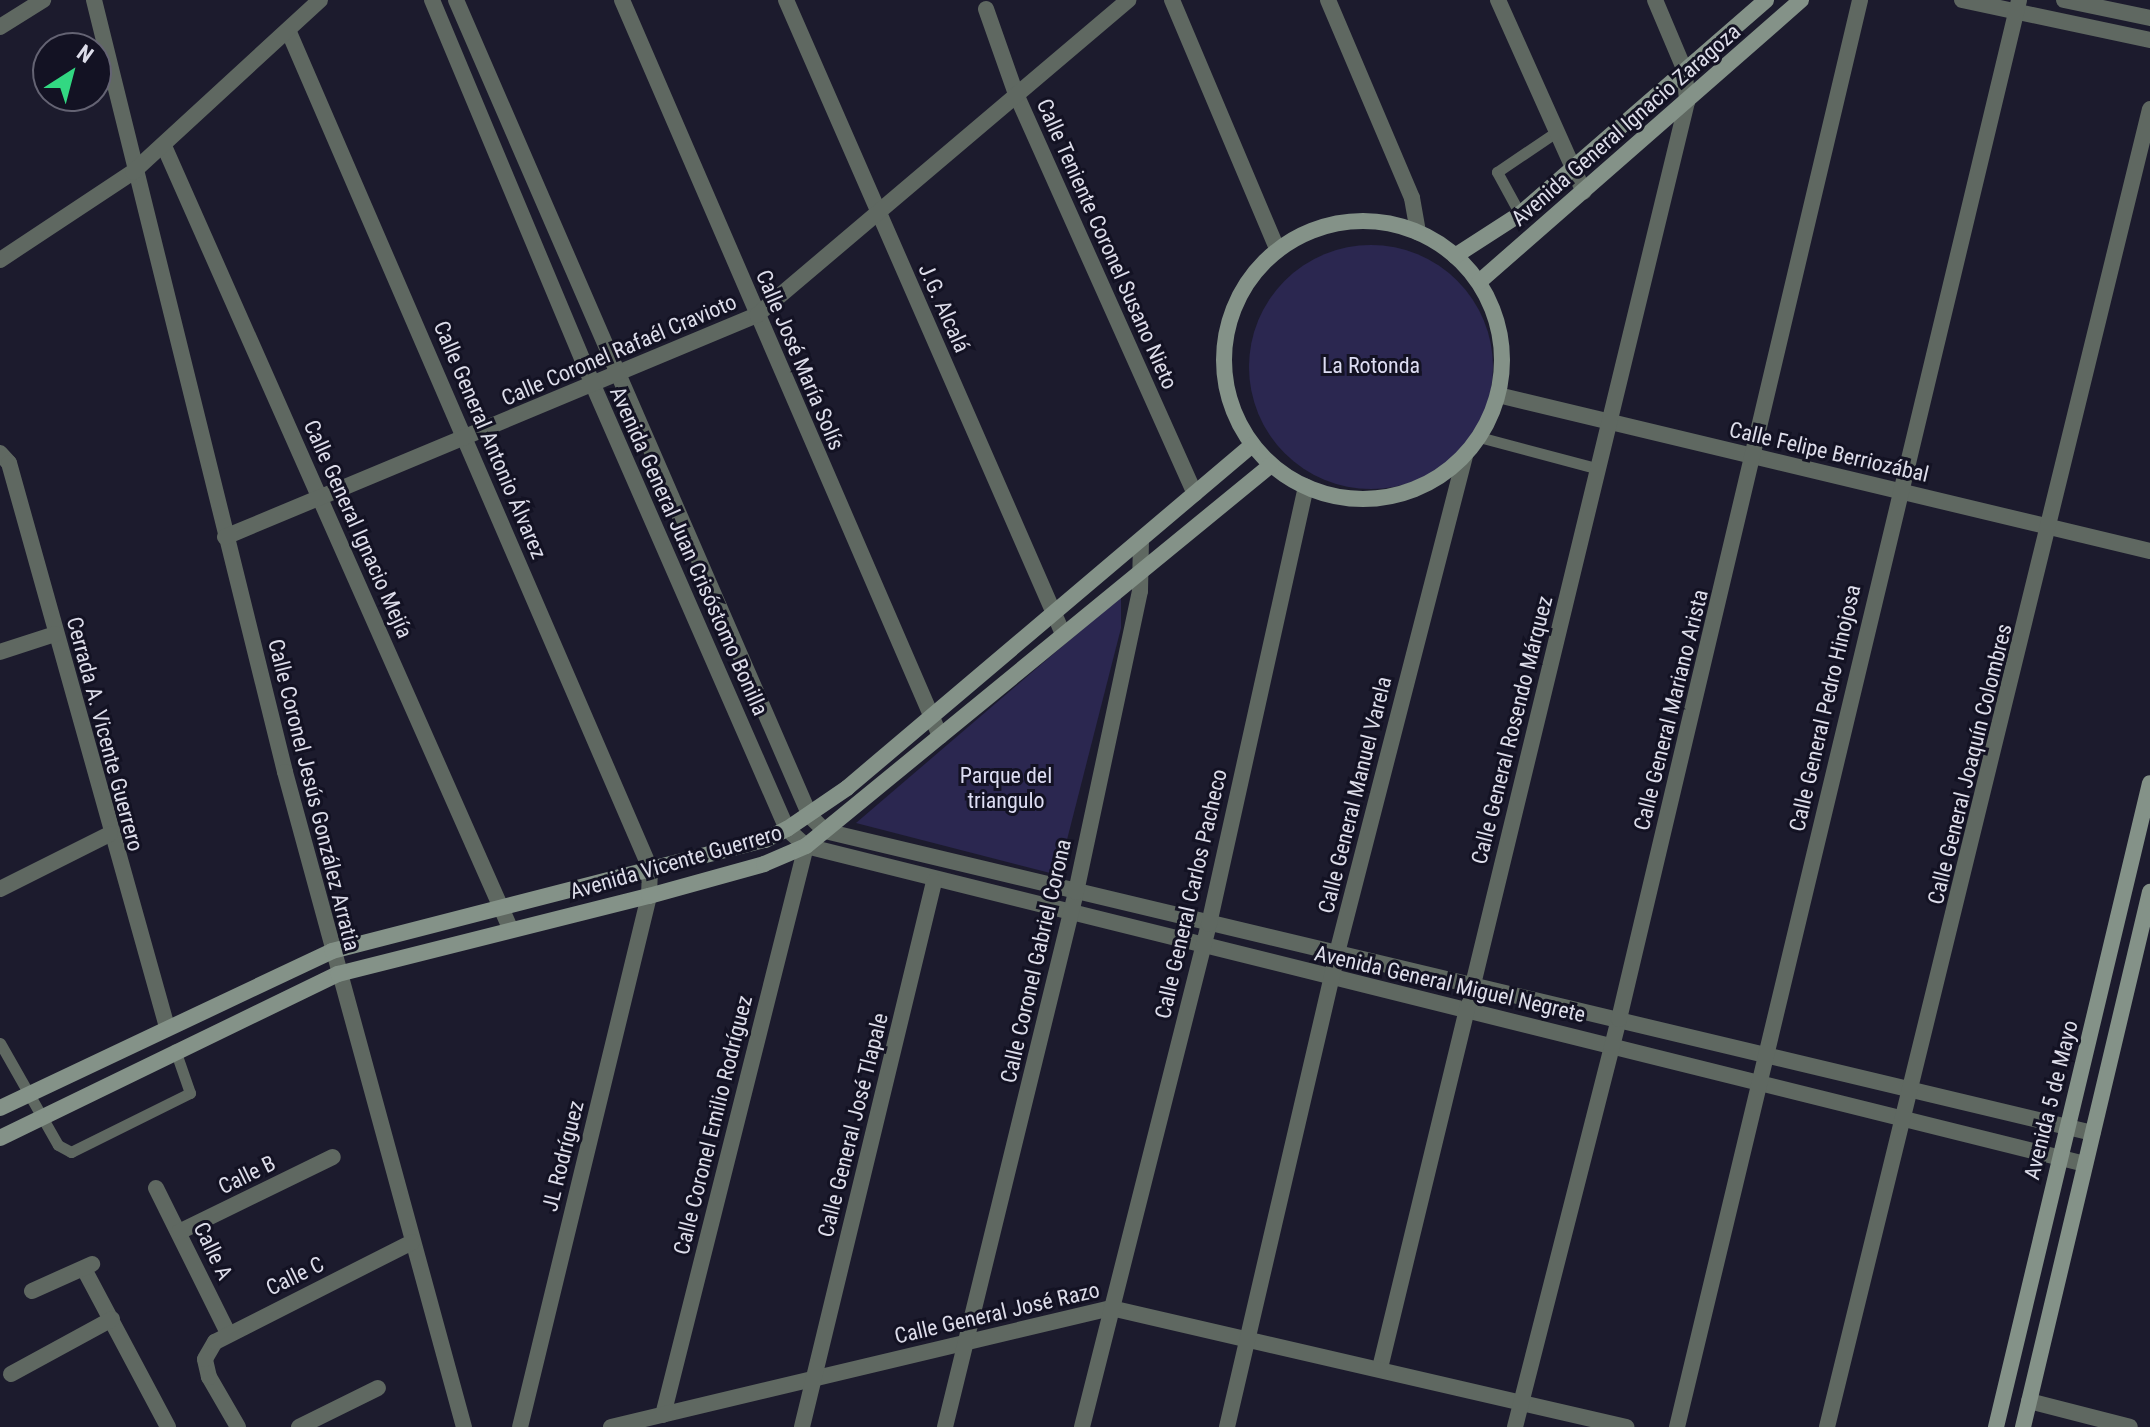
<!DOCTYPE html>
<meta charset="utf-8">
<style>
body{margin:0}
#map{position:relative;width:2150px;height:1427px;overflow:hidden;background:#1c1b2d;font-family:"Roboto Condensed",sans-serif}
div>[style]{position:absolute}
.green>*{inset:0;background:#2b2750}
.round{border-radius:50%}
.lane>*{height:11px;margin:-5.5px;padding:0 5.5px;transform-origin:5.5px;border-radius:5.5px;background:#5f6861}
.street>*{height:16px;margin:-8px;padding:0 8px;transform-origin:8px;border-radius:8px;background:#5f6861}
.secondary>*{height:16px;margin:-8px;padding:0 8px;transform-origin:8px;border-radius:8px;background:#849288}
.secondary>.ring{margin:-8px;padding:0;box-sizing:content-box;background:none;border:16px solid #849288;border-radius:50%}
span{translate:-50% -50%;white-space:nowrap;text-align:center;line-height:1.15;-webkit-text-stroke:6px #131223;paint-order:stroke}
.street-label{font-size:22px;color:#ddddea}
.park-label{font-size:22px;color:#ddddf3}
.north{position:absolute;left:32px;top:32px;width:80px;height:80px;box-sizing:border-box;background:#131223;border:2px solid #646373;border-radius:50%;rotate:36deg;font-size:22px;font-weight:700;line-height:32px;text-align:center;color:#ddddea}
.north::after{content:'';display:block;margin:auto;width:28px;height:36px;background:#32d882;clip-path:polygon(50% 0,100% 100%,50% 72%,0 100%)}
</style>
<div id="map">
<div class="green">
<i class="round" style="left:1249px;top:245px;width:244px;height:244px"></i>
<i style="clip-path:polygon(1121px 596px,1121px 628px,1058px 875px,856px 823px)"></i>
</div>
<div class="lane">
<i style="left:1520px;top:214px;width:48px;rotate:-118.7deg"></i>
<i style="left:1497px;top:172px;width:71px;rotate:-34.1deg"></i>
<i style="left:1479px;top:437px;width:124px;rotate:14.9deg"></i>
<i style="left:0;top:1043px;width:117px;rotate:60.4deg"></i>
<i style="left:58px;top:1145px;width:15px;rotate:28deg"></i>
<i style="left:71px;top:1152px;width:133px;rotate:-26.4deg"></i>
<i style="left:190px;top:1093px;width:46px;rotate:-109.2deg"></i>
</div>
<div class="street">
<i style="left:94px;top:0;width:795px;rotate:76.1deg"></i>
<i style="left:285px;top:772px;width:679px;rotate:74.72deg"></i>
<i style="left:432px;top:0;width:417px;rotate:67.3deg"></i>
<i style="left:593px;top:385px;width:485px;rotate:66.4deg"></i>
<i style="left:787px;top:829px;width:25px;rotate:42deg"></i>
<i style="left:806px;top:846px;width:1318px;rotate:13.96deg"></i>
<i style="left:456px;top:0;width:889px;rotate:66.55deg"></i>
<i style="left:810px;top:816px;width:21px;rotate:45deg"></i>
<i style="left:825px;top:831px;width:1303px;rotate:13.4deg"></i>
<i style="left:622px;top:0;width:802px;rotate:66.63deg"></i>
<i style="left:786px;top:0;width:692px;rotate:66.4deg"></i>
<i style="left:1172px;top:0;width:270px;rotate:67.1deg"></i>
<i style="left:1328px;top:0;width:215px;rotate:67deg"></i>
<i style="left:1412px;top:198px;width:35px;rotate:80deg"></i>
<i style="left:1498px;top:0;width:210px;rotate:65.9deg"></i>
<i style="left:1962px;top:0;width:192px;rotate:12deg"></i>
<i style="left:2064px;top:0;width:88px;rotate:11.8deg"></i>
<i style="left:986px;top:9px;width:90px;rotate:70.6deg"></i>
<i style="left:1016px;top:94px;width:438px;rotate:65.9deg"></i>
<i style="left:0;top:27px;width:51px;rotate:-32.1deg"></i>
<i style="left:288px;top:30px;width:913px;rotate:66.64deg"></i>
<i style="left:650px;top:868px;width:28px;rotate:92deg"></i>
<i style="left:649px;top:896px;width:546px;rotate:103.65deg"></i>
<i style="left:164px;top:146px;width:857px;rotate:66.13deg"></i>
<i style="left:0;top:260px;width:159px;rotate:-33.5deg"></i>
<i style="left:133px;top:172px;width:254px;rotate:-42.6deg"></i>
<i style="left:1498px;top:395px;width:670px;rotate:13.46deg"></i>
<i style="left:0;top:453px;width:13px;rotate:48deg"></i>
<i style="left:9px;top:463px;width:586px;rotate:74.35deg"></i>
<i style="left:225px;top:537px;width:576px;rotate:-22.65deg"></i>
<i style="left:757px;top:315px;width:487px;rotate:-40.3deg"></i>
<i style="left:0;top:652px;width:58px;rotate:-18.1deg"></i>
<i style="left:0;top:889px;width:123px;rotate:-26.6deg"></i>
<i style="left:156px;top:1188px;width:162px;rotate:63.6deg"></i>
<i style="left:179px;top:1232px;width:171px;rotate:-26deg"></i>
<i style="left:84px;top:1269px;width:179px;rotate:62deg"></i>
<i style="left:32px;top:1291px;width:66px;rotate:-24.2deg"></i>
<i style="left:1380px;top:1368px;width:1303px;rotate:-76.37deg"></i>
<i style="left:1687px;top:102px;width:31px;rotate:-94deg"></i>
<i style="left:1685px;top:71px;width:77px;rotate:-112.9deg"></i>
<i style="left:11px;top:1374px;width:115px;rotate:-28.6deg"></i>
<i style="left:2029px;top:1401px;width:104px;rotate:14.4deg"></i>
<i style="left:663px;top:1415px;width:587px;rotate:-75.89deg"></i>
<i style="left:238px;top:1427px;width:58px;rotate:-120.1deg"></i>
<i style="left:209px;top:1377px;width:18px;rotate:-103deg"></i>
<i style="left:205px;top:1359px;width:20px;rotate:-60deg"></i>
<i style="left:215px;top:1342px;width:221px;rotate:-26.9deg"></i>
<i style="left:299px;top:1427px;width:88px;rotate:-26.3deg"></i>
<i style="left:611px;top:1427px;width:514px;rotate:-13.39deg"></i>
<i style="left:1111px;top:1308px;width:529px;rotate:13.01deg"></i>
<i style="left:802px;top:1427px;width:561px;rotate:-76.39deg"></i>
<i style="left:945px;top:1427px;width:551px;rotate:-76.24deg"></i>
<i style="left:1076px;top:892px;width:308px;rotate:-78deg"></i>
<i style="left:1140px;top:591px;width:51px;rotate:-88.9deg"></i>
<i style="left:1082px;top:1427px;width:519px;rotate:-75.83deg"></i>
<i style="left:1209px;top:924px;width:448px;rotate:-77.5deg"></i>
<i style="left:1227px;top:1427px;width:487px;rotate:-76.9deg"></i>
<i style="left:1337px;top:953px;width:513px;rotate:-75.56deg"></i>
<i style="left:1515px;top:1427px;width:421px;rotate:-75.7deg"></i>
<i style="left:1619px;top:1019px;width:1047px;rotate:-76.69deg"></i>
<i style="left:1677px;top:1427px;width:1467px;rotate:-76.52deg"></i>
<i style="left:1827px;top:1427px;width:1357px;rotate:-76.23deg"></i>
</div>
<div class="secondary">
<i class="ring" style="left:1224px;top:221px;width:262px;height:262px"></i>
<i style="left:1455px;top:256px;width:77px;rotate:-32.9deg"></i>
<i style="left:1520px;top:214px;width:326px;rotate:-41deg"></i>
<i style="left:1479px;top:282px;width:428px;rotate:-41.2deg"></i>
<i style="left:0;top:1108px;width:367px;rotate:-25.3deg"></i>
<i style="left:332px;top:951px;width:447px;rotate:-14.4deg"></i>
<i style="left:765px;top:840px;width:25px;rotate:-27deg"></i>
<i style="left:787px;top:829px;width:73px;rotate:-34.3deg"></i>
<i style="left:847px;top:788px;width:531px;rotate:-40.26deg"></i>
<i style="left:0;top:1138px;width:376px;rotate:-25.9deg"></i>
<i style="left:338px;top:974px;width:321px;rotate:-14.1deg"></i>
<i style="left:649px;top:896px;width:119px;rotate:-15.5deg"></i>
<i style="left:764px;top:864px;width:46px;rotate:-23.2deg"></i>
<i style="left:806px;top:846px;width:601px;rotate:-39.33deg"></i>
<i style="left:1996px;top:1427px;width:662px;rotate:-76.55deg"></i>
<i style="left:2023px;top:1427px;width:550px;rotate:-76.65deg"></i>
</div>
<div class="street-label">
<span style="left:1626px;top:125px;rotate:-41deg">Avenida General Ignacio Zaragoza</span>
<span style="left:1107px;top:244px;rotate:66deg">Calle Teniente Coronel Susano Nieto</span>
<span style="left:944px;top:308px;rotate:66deg">J.G. Alcalá</span>
<span style="left:619px;top:350px;rotate:-23deg">Calle Coronel Rafaél Cravioto</span>
<span style="left:800px;top:360px;rotate:67deg">Calle José María Solís</span>
<span style="left:490px;top:440px;rotate:67deg">Calle General Antonio Álvarez</span>
<span style="left:1829px;top:452px;rotate:13deg">Calle Felipe Berriozábal</span>
<span style="left:358px;top:529px;rotate:66deg">Calle General Ignacio Mejía</span>
<span style="left:689px;top:551px;rotate:66deg">Avenida General Juan Crisóstomo Bonilla</span>
<span style="left:1825px;top:708px;rotate:-77deg">Calle General Pedro Hinojosa</span>
<span style="left:1671px;top:710px;rotate:-76deg">Calle General Mariano Arista</span>
<span style="left:1512px;top:730px;rotate:-76deg">Calle General Rosendo Márquez</span>
<span style="left:105px;top:734px;rotate:75deg">Cerrada A. Vicente Guerrero</span>
<span style="left:1970px;top:764px;rotate:-76deg">Calle General Joaquín Colombres</span>
<span style="left:314px;top:795px;rotate:76deg">Calle Coronel Jesús González Arratia</span>
<span style="left:1355px;top:795px;rotate:-76deg">Calle General Manuel Varela</span>
<span style="left:676px;top:862px;rotate:-16deg">Avenida Vicente Guerrero</span>
<span style="left:1191px;top:894px;rotate:-77deg">Calle General Carlos Pacheco</span>
<span style="left:1036px;top:961px;rotate:-77deg">Calle Coronel Gabriel Corona</span>
<span style="left:1450px;top:984px;rotate:13deg">Avenida General Miguel Negrete</span>
<span style="left:2051px;top:1100px;rotate:-76deg">Avenida 5 de Mayo</span>
<span style="left:713px;top:1125px;rotate:-76deg">Calle Coronel Emilio Rodríguez</span>
<span style="left:853px;top:1125px;rotate:-76deg">Calle General José Tlapale</span>
<span style="left:563px;top:1156px;rotate:-76deg">JL Rodríguez</span>
<span style="left:247px;top:1175px;rotate:-26deg">Calle B</span>
<span style="left:213px;top:1251px;rotate:64deg">Calle A</span>
<span style="left:295px;top:1276px;rotate:-26deg">Calle C</span>
<span style="left:997px;top:1313px;rotate:-13deg">Calle General José Razo</span>
</div>
<div class="park-label">
<span style="left:1371px;top:366px">La Rotonda</span>
<span style="left:1006px;top:788px">Parque del<br>triangulo</span>
</div>
<div class="north">N</div>
</div>
